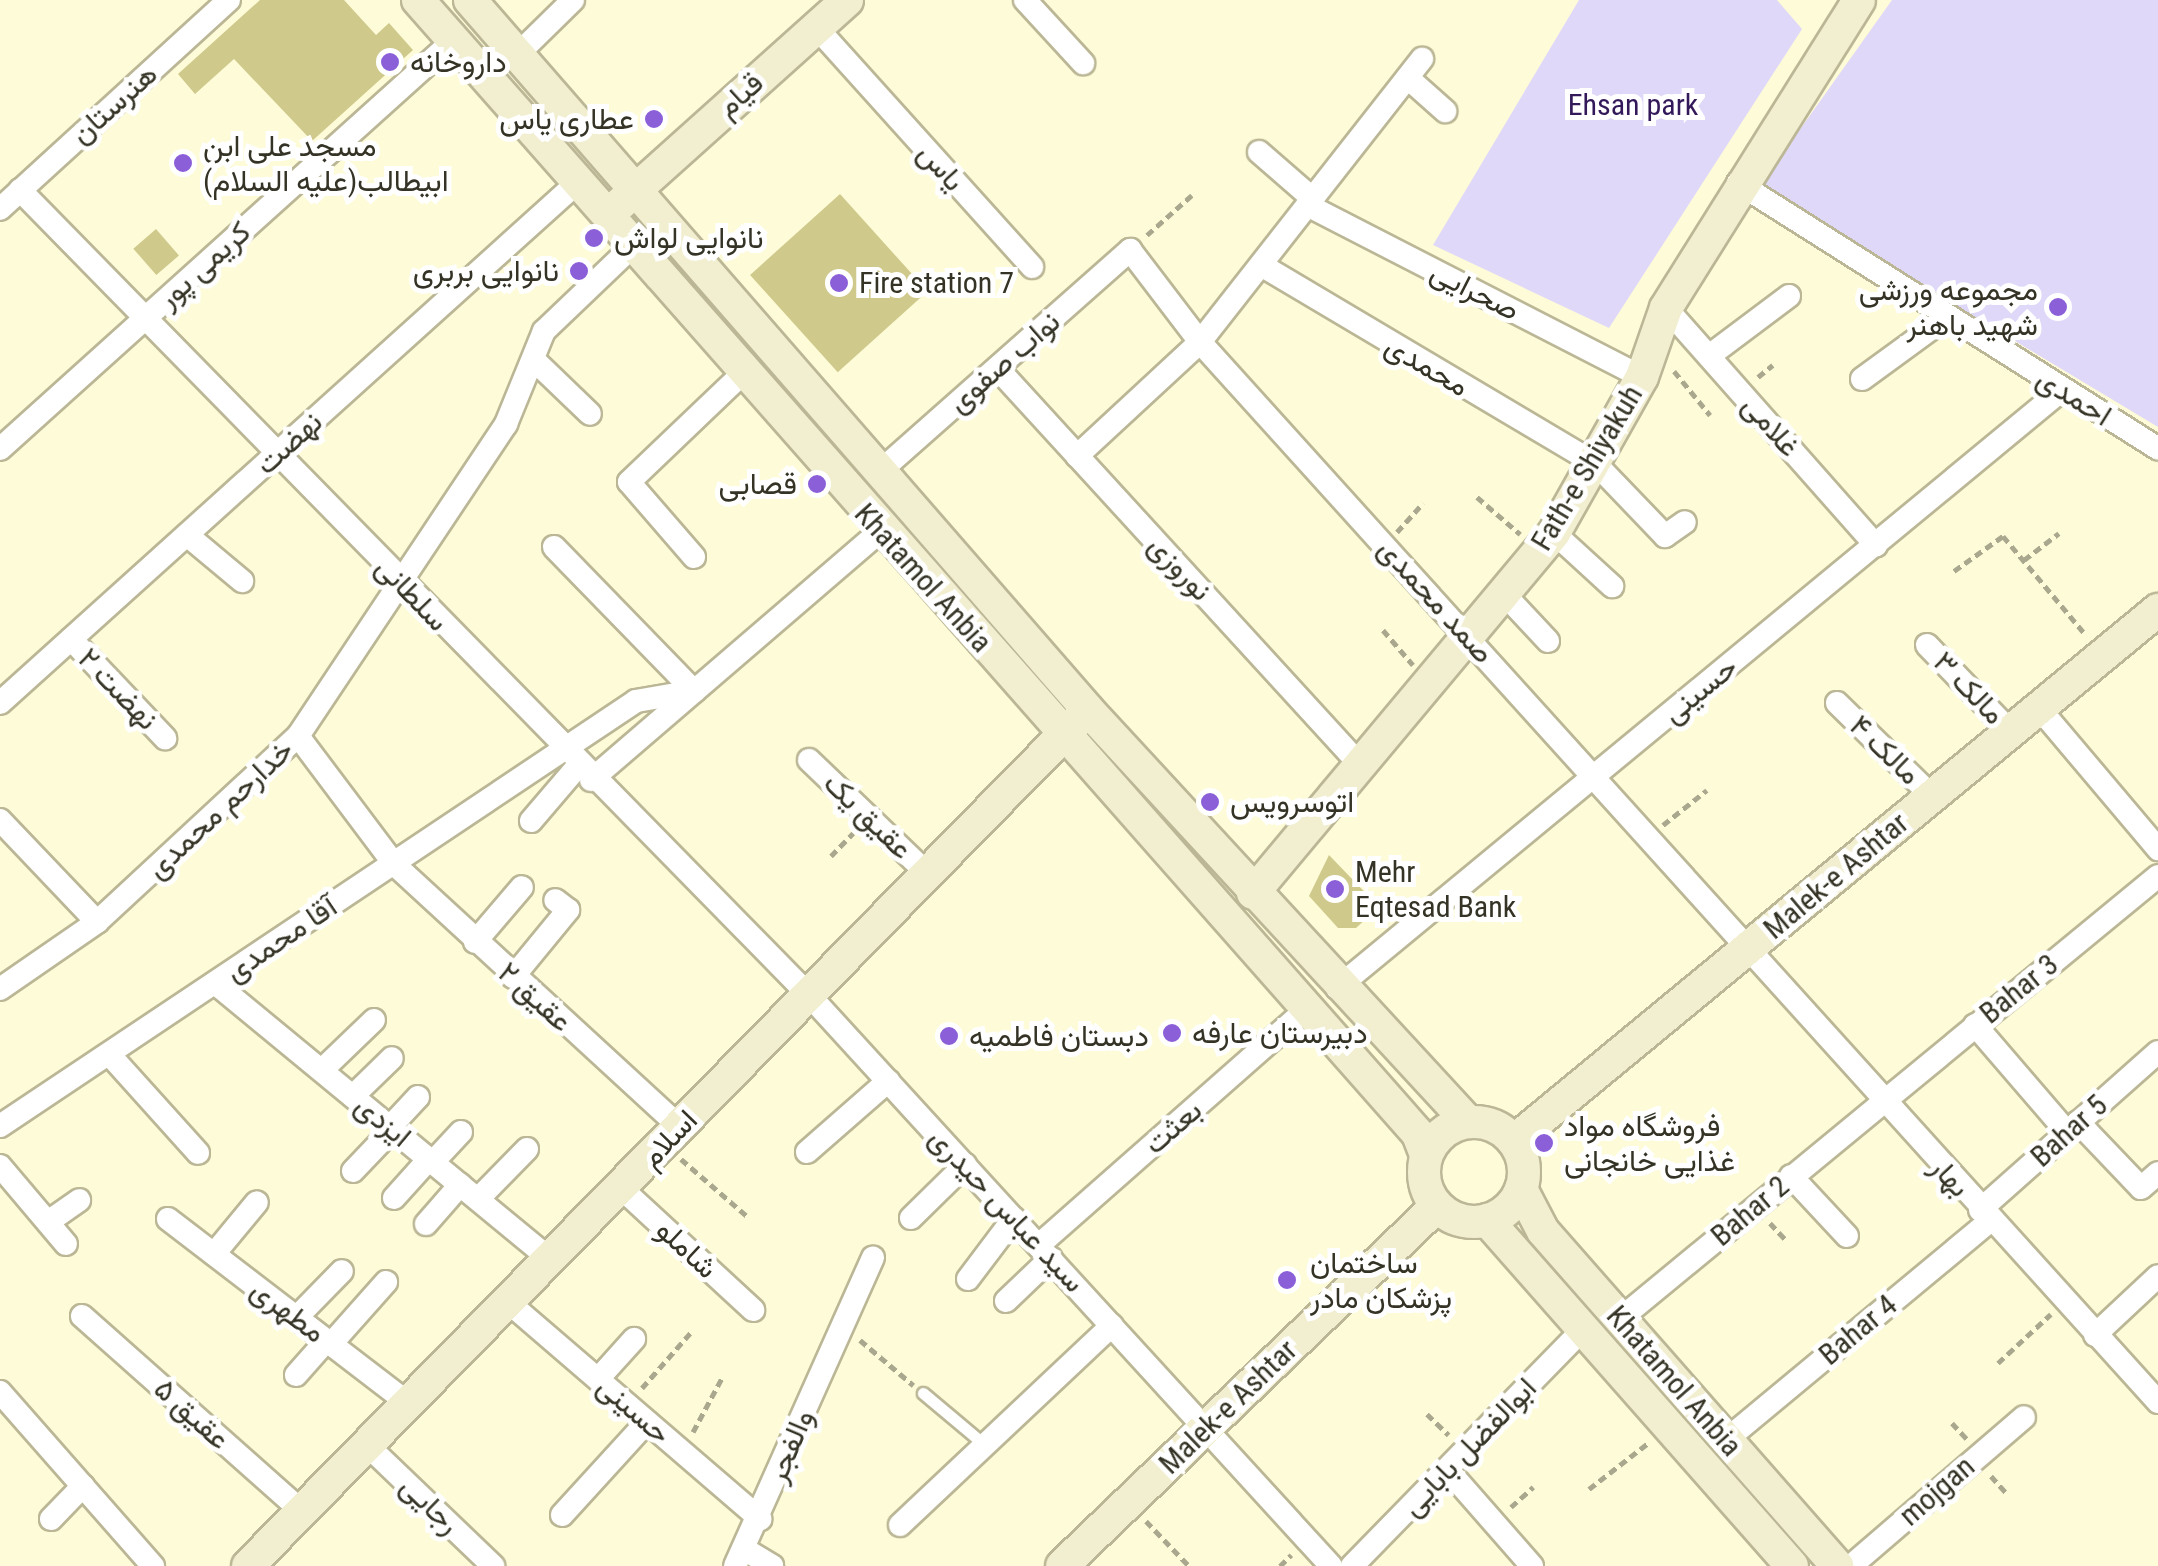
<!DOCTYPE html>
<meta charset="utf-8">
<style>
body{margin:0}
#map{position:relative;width:2158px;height:1566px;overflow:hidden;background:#fefbd8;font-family:"Roboto Condensed",Vazirmatn,sans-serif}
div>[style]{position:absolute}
.green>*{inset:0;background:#e0d8f9}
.building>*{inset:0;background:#d0c98c;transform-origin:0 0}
.path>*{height:5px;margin-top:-2.5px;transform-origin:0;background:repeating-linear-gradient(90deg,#a9a78d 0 8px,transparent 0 13px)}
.roads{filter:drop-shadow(2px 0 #bbb796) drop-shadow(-2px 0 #bbb796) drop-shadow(0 2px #bbb796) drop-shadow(0 -2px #bbb796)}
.lane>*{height:11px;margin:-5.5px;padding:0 5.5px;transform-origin:5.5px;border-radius:5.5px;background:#fff}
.street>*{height:22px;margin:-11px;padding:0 11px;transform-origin:11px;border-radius:11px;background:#fff}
.secondary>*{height:32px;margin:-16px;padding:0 16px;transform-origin:16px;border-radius:16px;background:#f2eed0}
.secondary>.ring{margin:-16px;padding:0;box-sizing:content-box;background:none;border:32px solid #f2eed0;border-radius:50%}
.dots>*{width:28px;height:28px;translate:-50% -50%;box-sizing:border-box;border:5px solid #fff;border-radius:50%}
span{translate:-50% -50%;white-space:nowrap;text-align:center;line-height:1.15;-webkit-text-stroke:10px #fff;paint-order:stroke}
.poi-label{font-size:30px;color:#343325}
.left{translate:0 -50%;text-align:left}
.right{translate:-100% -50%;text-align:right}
.street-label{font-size:30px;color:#343325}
.park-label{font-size:30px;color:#331959}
</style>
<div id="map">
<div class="green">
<i style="clip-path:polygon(1579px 0,1777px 0,1802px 29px,1609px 328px,1433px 245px)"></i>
<i style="clip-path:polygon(1892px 0,2158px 0,2158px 427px,1759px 187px)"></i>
</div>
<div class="building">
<i style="clip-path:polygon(260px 0,344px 0,376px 35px,389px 23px,413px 50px,312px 141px,234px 59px,195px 94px,178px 74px)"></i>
<i style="left:840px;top:194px;width:131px;height:121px;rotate:48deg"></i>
<i style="left:156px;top:229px;width:35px;height:30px;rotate:49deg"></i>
<i style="clip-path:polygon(1329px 855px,1379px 907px,1356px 928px,1338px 928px,1309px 896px)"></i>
</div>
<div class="path">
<i style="left:1147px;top:235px;width:60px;rotate:-41.6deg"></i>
<i style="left:1674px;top:371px;width:57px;rotate:50.7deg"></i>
<i style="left:1758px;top:377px;width:19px;rotate:-39deg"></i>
<i style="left:1477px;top:497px;width:57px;rotate:40.7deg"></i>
<i style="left:1397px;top:532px;width:39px;rotate:-48deg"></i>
<i style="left:2024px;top:560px;width:44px;rotate:-37.6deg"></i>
<i style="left:1954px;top:571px;width:60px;rotate:-35.5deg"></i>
<i style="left:2003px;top:536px;width:128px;rotate:50.1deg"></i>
<i style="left:1383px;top:630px;width:46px;rotate:49.4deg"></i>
<i style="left:1663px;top:825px;width:56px;rotate:-38.5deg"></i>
<i style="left:831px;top:856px;width:32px;rotate:-46deg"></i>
<i style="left:681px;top:1159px;width:90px;rotate:40.9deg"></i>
<i style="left:1770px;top:1223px;width:23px;rotate:47deg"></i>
<i style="left:860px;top:1340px;width:70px;rotate:40.3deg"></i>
<i style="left:1998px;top:1363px;width:72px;rotate:-42.8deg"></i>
<i style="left:642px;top:1388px;width:76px;rotate:-48.7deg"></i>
<i style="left:1427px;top:1414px;width:30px;rotate:44deg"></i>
<i style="left:1952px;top:1423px;width:22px;rotate:47deg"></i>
<i style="left:693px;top:1432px;width:64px;rotate:-61.8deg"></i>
<i style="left:1991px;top:1476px;width:24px;rotate:48deg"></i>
<i style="left:1589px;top:1489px;width:75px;rotate:-37.9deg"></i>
<i style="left:1511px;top:1507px;width:30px;rotate:-42deg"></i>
<i style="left:1146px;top:1521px;width:62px;rotate:46.3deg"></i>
<i style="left:1280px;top:1566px;width:16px;rotate:-45deg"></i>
</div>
<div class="roads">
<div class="lane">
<i style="left:923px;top:1393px;width:81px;rotate:40deg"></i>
</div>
<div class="street">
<i style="left:1025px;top:0;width:86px;rotate:47.4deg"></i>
<i style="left:816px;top:27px;width:323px;rotate:48deg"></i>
<i style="left:518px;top:54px;width:77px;rotate:-44.5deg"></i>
<i style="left:1408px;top:78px;width:50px;rotate:41.7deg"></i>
<i style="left:1259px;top:152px;width:72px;rotate:41deg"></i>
<i style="left:1738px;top:183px;width:497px;rotate:32.3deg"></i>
<i style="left:20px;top:190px;width:1126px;rotate:45.58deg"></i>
<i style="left:808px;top:994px;width:775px;rotate:47.56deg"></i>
<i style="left:1307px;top:205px;width:377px;rotate:27.2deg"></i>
<i style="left:0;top:209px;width:310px;rotate:-42.4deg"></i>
<i style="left:1261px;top:265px;width:390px;rotate:30.7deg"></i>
<i style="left:1596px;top:464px;width:100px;rotate:46.2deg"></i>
<i style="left:1665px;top:536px;width:24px;rotate:-35deg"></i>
<i style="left:1666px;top:308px;width:317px;rotate:48.5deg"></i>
<i style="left:1709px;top:356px;width:100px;rotate:-36.9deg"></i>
<i style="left:535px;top:361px;width:76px;rotate:43.9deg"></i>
<i style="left:997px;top:368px;width:542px;rotate:47.54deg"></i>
<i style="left:1862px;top:379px;width:105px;rotate:-36.1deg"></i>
<i style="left:0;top:449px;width:610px;rotate:-42.01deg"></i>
<i style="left:1077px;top:456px;width:168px;rotate:-42.8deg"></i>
<i style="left:1200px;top:342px;width:360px;rotate:-51.9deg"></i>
<i style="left:878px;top:473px;width:337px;rotate:-41.5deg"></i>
<i style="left:1130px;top:250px;width:116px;rotate:52.7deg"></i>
<i style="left:1200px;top:342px;width:1429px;rotate:47.89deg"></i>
<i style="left:1554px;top:533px;width:79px;rotate:42.4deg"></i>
<i style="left:187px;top:535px;width:72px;rotate:39.9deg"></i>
<i style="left:554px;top:547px;width:201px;rotate:45.8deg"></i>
<i style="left:694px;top:557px;width:99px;rotate:-130.9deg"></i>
<i style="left:629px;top:482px;width:158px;rotate:-43.7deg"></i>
<i style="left:1505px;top:595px;width:63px;rotate:46.9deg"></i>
<i style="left:71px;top:639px;width:137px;rotate:46.5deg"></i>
<i style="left:1927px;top:645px;width:121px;rotate:46deg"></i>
<i style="left:0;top:703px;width:777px;rotate:-42.03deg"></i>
<i style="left:1837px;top:703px;width:133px;rotate:44.4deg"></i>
<i style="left:2039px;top:708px;width:185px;rotate:49.8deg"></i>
<i style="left:298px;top:736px;width:160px;rotate:53.1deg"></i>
<i style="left:394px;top:864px;width:389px;rotate:42.6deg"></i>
<i style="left:809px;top:760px;width:163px;rotate:43.8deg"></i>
<i style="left:591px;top:780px;width:381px;rotate:-40.7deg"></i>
<i style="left:0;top:820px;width:141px;rotate:46.4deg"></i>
<i style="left:531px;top:821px;width:72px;rotate:-49.5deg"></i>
<i style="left:475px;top:942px;width:72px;rotate:-49.5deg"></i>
<i style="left:513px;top:977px;width:87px;rotate:-50.6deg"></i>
<i style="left:568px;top:910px;width:16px;rotate:-142deg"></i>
<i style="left:215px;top:983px;width:434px;rotate:39.5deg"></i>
<i style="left:1337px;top:988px;width:940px;rotate:-39.52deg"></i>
<i style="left:0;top:989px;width:118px;rotate:-34.6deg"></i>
<i style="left:97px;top:922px;width:274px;rotate:-42.8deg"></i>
<i style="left:298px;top:736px;width:375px;rotate:-56.3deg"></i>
<i style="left:506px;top:424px;width:100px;rotate:-67.8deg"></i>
<i style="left:544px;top:331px;width:122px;rotate:-43.7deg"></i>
<i style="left:1975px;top:1025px;width:141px;rotate:49.3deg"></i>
<i style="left:109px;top:1054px;width:133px;rotate:48deg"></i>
<i style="left:322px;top:1070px;width:72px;rotate:-43.9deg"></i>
<i style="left:353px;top:1096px;width:54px;rotate:-44.3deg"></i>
<i style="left:2078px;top:1122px;width:91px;rotate:46.3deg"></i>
<i style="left:2141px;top:1188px;width:23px;rotate:-41deg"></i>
<i style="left:0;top:1126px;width:765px;rotate:-33.75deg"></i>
<i style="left:636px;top:701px;width:59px;rotate:-9.8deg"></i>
<i style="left:390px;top:1127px;width:41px;rotate:-47deg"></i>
<i style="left:807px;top:1152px;width:108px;rotate:-41.2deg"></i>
<i style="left:433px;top:1162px;width:41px;rotate:-47deg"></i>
<i style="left:0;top:1166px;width:102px;rotate:49.8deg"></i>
<i style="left:353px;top:1171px;width:58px;rotate:-46.4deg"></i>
<i style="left:1791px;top:1176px;width:82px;rotate:47deg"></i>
<i style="left:621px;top:1188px;width:180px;rotate:42.7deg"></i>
<i style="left:394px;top:1198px;width:52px;rotate:-48.1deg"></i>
<i style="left:478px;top:1199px;width:70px;rotate:-45.6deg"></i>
<i style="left:1980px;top:1210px;width:238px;rotate:-41.6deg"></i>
<i style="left:911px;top:1218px;width:76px;rotate:-44.5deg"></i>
<i style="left:168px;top:1219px;width:302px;rotate:37.5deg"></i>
<i style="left:48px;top:1222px;width:38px;rotate:-35deg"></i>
<i style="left:426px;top:1224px;width:52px;rotate:-48.9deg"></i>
<i style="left:1039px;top:1245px;width:357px;rotate:-41.4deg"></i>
<i style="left:214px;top:1254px;width:67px;rotate:-50.4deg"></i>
<i style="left:968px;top:1279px;width:76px;rotate:-53deg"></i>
<i style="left:1006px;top:1301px;width:62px;rotate:-43.7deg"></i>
<i style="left:508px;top:1302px;width:333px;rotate:40.7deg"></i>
<i style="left:82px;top:1316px;width:294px;rotate:41.6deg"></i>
<i style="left:297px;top:1317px;width:64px;rotate:-45.6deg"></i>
<i style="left:1620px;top:1319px;width:697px;rotate:-39.47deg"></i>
<i style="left:2095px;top:1335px;width:86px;rotate:-43.1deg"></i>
<i style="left:331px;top:1344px;width:83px;rotate:-48.4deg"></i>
<i style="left:296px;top:1375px;width:47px;rotate:-48.5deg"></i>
<i style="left:598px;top:1379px;width:54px;rotate:-48deg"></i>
<i style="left:0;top:1392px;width:232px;rotate:48.7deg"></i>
<i style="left:1726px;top:1440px;width:343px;rotate:-39.7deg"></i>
<i style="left:367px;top:1445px;width:175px;rotate:43.8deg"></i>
<i style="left:1447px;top:1469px;width:129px;rotate:48.8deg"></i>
<i style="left:562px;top:1515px;width:126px;rotate:-47.6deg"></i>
<i style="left:51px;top:1519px;width:46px;rotate:-45.9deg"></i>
<i style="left:900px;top:1525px;width:291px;rotate:-43.3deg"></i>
<i style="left:744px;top:1549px;width:33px;rotate:31deg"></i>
<i style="left:735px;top:1566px;width:338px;rotate:-65.9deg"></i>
<i style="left:1352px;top:1566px;width:332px;rotate:-45.7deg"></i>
<i style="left:1851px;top:1566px;width:228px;rotate:-40.7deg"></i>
</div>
<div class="secondary">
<i style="left:418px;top:0;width:1512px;rotate:48.59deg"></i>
<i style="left:1418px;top:1134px;width:22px;rotate:69deg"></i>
<i style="left:470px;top:0;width:941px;rotate:48.96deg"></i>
<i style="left:1088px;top:710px;width:560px;rotate:47.31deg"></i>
<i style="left:620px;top:204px;width:305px;rotate:-41.9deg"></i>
<i style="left:1253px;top:893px;width:469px;rotate:-50.1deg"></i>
<i style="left:1554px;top:533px;width:179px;rotate:-60.6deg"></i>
<i style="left:1642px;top:377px;width:73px;rotate:-70.8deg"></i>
<i style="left:1666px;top:308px;width:363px;rotate:-57.9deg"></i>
<i class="ring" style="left:1424px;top:1122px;width:68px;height:68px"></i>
<i style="left:1514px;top:1141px;width:835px;rotate:-39.51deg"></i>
<i style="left:1521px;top:1189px;width:47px;rotate:62.4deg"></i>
<i style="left:1543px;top:1231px;width:446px;rotate:48.7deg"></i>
<i style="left:1487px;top:1220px;width:461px;rotate:48.6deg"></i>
<i style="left:248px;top:1566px;width:1185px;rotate:-45.55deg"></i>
<i style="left:1062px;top:1566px;width:520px;rotate:-43.83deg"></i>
</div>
</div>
<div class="dots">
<i style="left:390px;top:62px;background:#8b5fd8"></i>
<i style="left:654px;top:119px;background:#8b5fd8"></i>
<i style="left:183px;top:163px;background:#8b5fd8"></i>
<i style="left:594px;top:238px;background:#8b5fd8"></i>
<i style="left:579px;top:271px;background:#8b5fd8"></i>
<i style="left:839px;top:283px;background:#8b5fd8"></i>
<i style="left:2058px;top:307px;background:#8b5fd8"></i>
<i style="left:817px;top:484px;background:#8b5fd8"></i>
<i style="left:1210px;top:802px;background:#8b5fd8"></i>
<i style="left:1335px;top:889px;background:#8b5fd8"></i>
<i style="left:1172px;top:1033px;background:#8b5fd8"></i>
<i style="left:949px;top:1036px;background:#8b5fd8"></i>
<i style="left:1544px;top:1143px;background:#8b5fd8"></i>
<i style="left:1287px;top:1280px;background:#8b5fd8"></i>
</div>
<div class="poi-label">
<span class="left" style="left:410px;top:62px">داروخانه</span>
<span class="right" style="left:634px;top:119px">عطاری یاس</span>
<span class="left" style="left:203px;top:163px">مسجد علی ابن<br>ابیطالب(علیه السلام)</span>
<span class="left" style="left:614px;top:238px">نانوایی لواش</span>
<span class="right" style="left:559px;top:271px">نانوایی بربری</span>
<span class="left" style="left:859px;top:283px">Fire station 7</span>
<span class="right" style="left:2038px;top:307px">مجموعه ورزشی<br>شهید باهنر</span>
<span class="right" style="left:797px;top:484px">قصابی</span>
<span class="left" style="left:1230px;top:802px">اتوسرویس</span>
<span class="left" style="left:1355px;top:889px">Mehr<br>Eqtesad Bank</span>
<span class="left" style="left:1192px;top:1033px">دبیرستان عارفه</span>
<span class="left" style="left:969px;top:1036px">دبستان فاطمیه</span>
<span class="left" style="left:1564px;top:1143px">فروشگاه مواد<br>غذایی خانجانی</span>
<span class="left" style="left:1310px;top:1280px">ساختمان<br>پزشکان مادر</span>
</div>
<div class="street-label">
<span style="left:740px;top:95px;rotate:-42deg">قیام</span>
<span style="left:114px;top:104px;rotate:-42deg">هنرستان</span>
<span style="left:941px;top:167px;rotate:48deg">یاس</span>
<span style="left:204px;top:265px;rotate:-42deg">کریمی پور</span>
<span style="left:1475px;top:291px;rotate:27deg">صحرایی</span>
<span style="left:1004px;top:362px;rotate:-41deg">نواب صفوی</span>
<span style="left:1427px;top:366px;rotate:30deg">محمدی</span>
<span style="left:2074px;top:397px;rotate:32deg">احمدی</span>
<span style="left:1771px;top:426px;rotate:49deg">غلامی</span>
<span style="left:289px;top:443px;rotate:-42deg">نهضت</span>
<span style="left:1587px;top:468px;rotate:-59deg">Fath-e Shiyakuh</span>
<span style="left:1180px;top:568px;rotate:47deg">نوروزی</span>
<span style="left:923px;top:578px;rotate:48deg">Khatamol Anbia</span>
<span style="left:412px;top:594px;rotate:46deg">سلطانی</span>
<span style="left:1436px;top:601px;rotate:48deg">صمد محمدی</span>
<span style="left:1969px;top:688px;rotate:46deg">مالک ۳</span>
<span style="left:118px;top:689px;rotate:46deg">نهضت ۲</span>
<span style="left:1700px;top:690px;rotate:-39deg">حسینی</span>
<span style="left:1885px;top:750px;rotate:44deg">مالک ۴</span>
<span style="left:220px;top:809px;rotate:-43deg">خدارحم محمدی</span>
<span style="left:868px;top:816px;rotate:44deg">عقیق یک</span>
<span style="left:1836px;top:876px;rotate:-40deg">Malek-e Ashtar</span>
<span style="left:281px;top:939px;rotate:-34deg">آقا محمدی</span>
<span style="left:2019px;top:989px;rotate:-39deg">Bahar 3</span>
<span style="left:535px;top:997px;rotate:42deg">عقیق ۲</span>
<span style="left:383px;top:1121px;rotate:40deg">ایزدی</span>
<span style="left:1173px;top:1127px;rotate:-41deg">بعثت</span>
<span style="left:2069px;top:1131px;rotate:-42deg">Bahar 5</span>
<span style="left:669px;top:1139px;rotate:-46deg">اسلام</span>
<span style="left:1950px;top:1177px;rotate:47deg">بهار</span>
<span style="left:1007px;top:1210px;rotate:47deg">سید عباس حیدری</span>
<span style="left:1750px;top:1211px;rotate:-40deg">Bahar 2</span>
<span style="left:687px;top:1249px;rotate:43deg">شاملو</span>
<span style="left:288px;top:1311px;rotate:37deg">مطهری</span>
<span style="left:1858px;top:1330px;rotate:-40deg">Bahar 4</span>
<span style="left:1674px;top:1381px;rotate:49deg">Khatamol Anbia</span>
<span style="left:1228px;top:1407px;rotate:-44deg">Malek-e Ashtar</span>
<span style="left:634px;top:1410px;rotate:41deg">حسینی</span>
<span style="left:192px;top:1414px;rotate:42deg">عقیق ۵</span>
<span style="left:790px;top:1446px;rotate:-67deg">والفجر</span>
<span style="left:1469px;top:1447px;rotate:-46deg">ابوالفضل بابایی</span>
<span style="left:1937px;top:1491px;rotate:-41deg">mojgan</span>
<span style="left:430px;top:1505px;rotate:44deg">رجایی</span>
</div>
<div class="park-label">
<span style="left:1633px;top:105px">Ehsan park</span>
</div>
</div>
